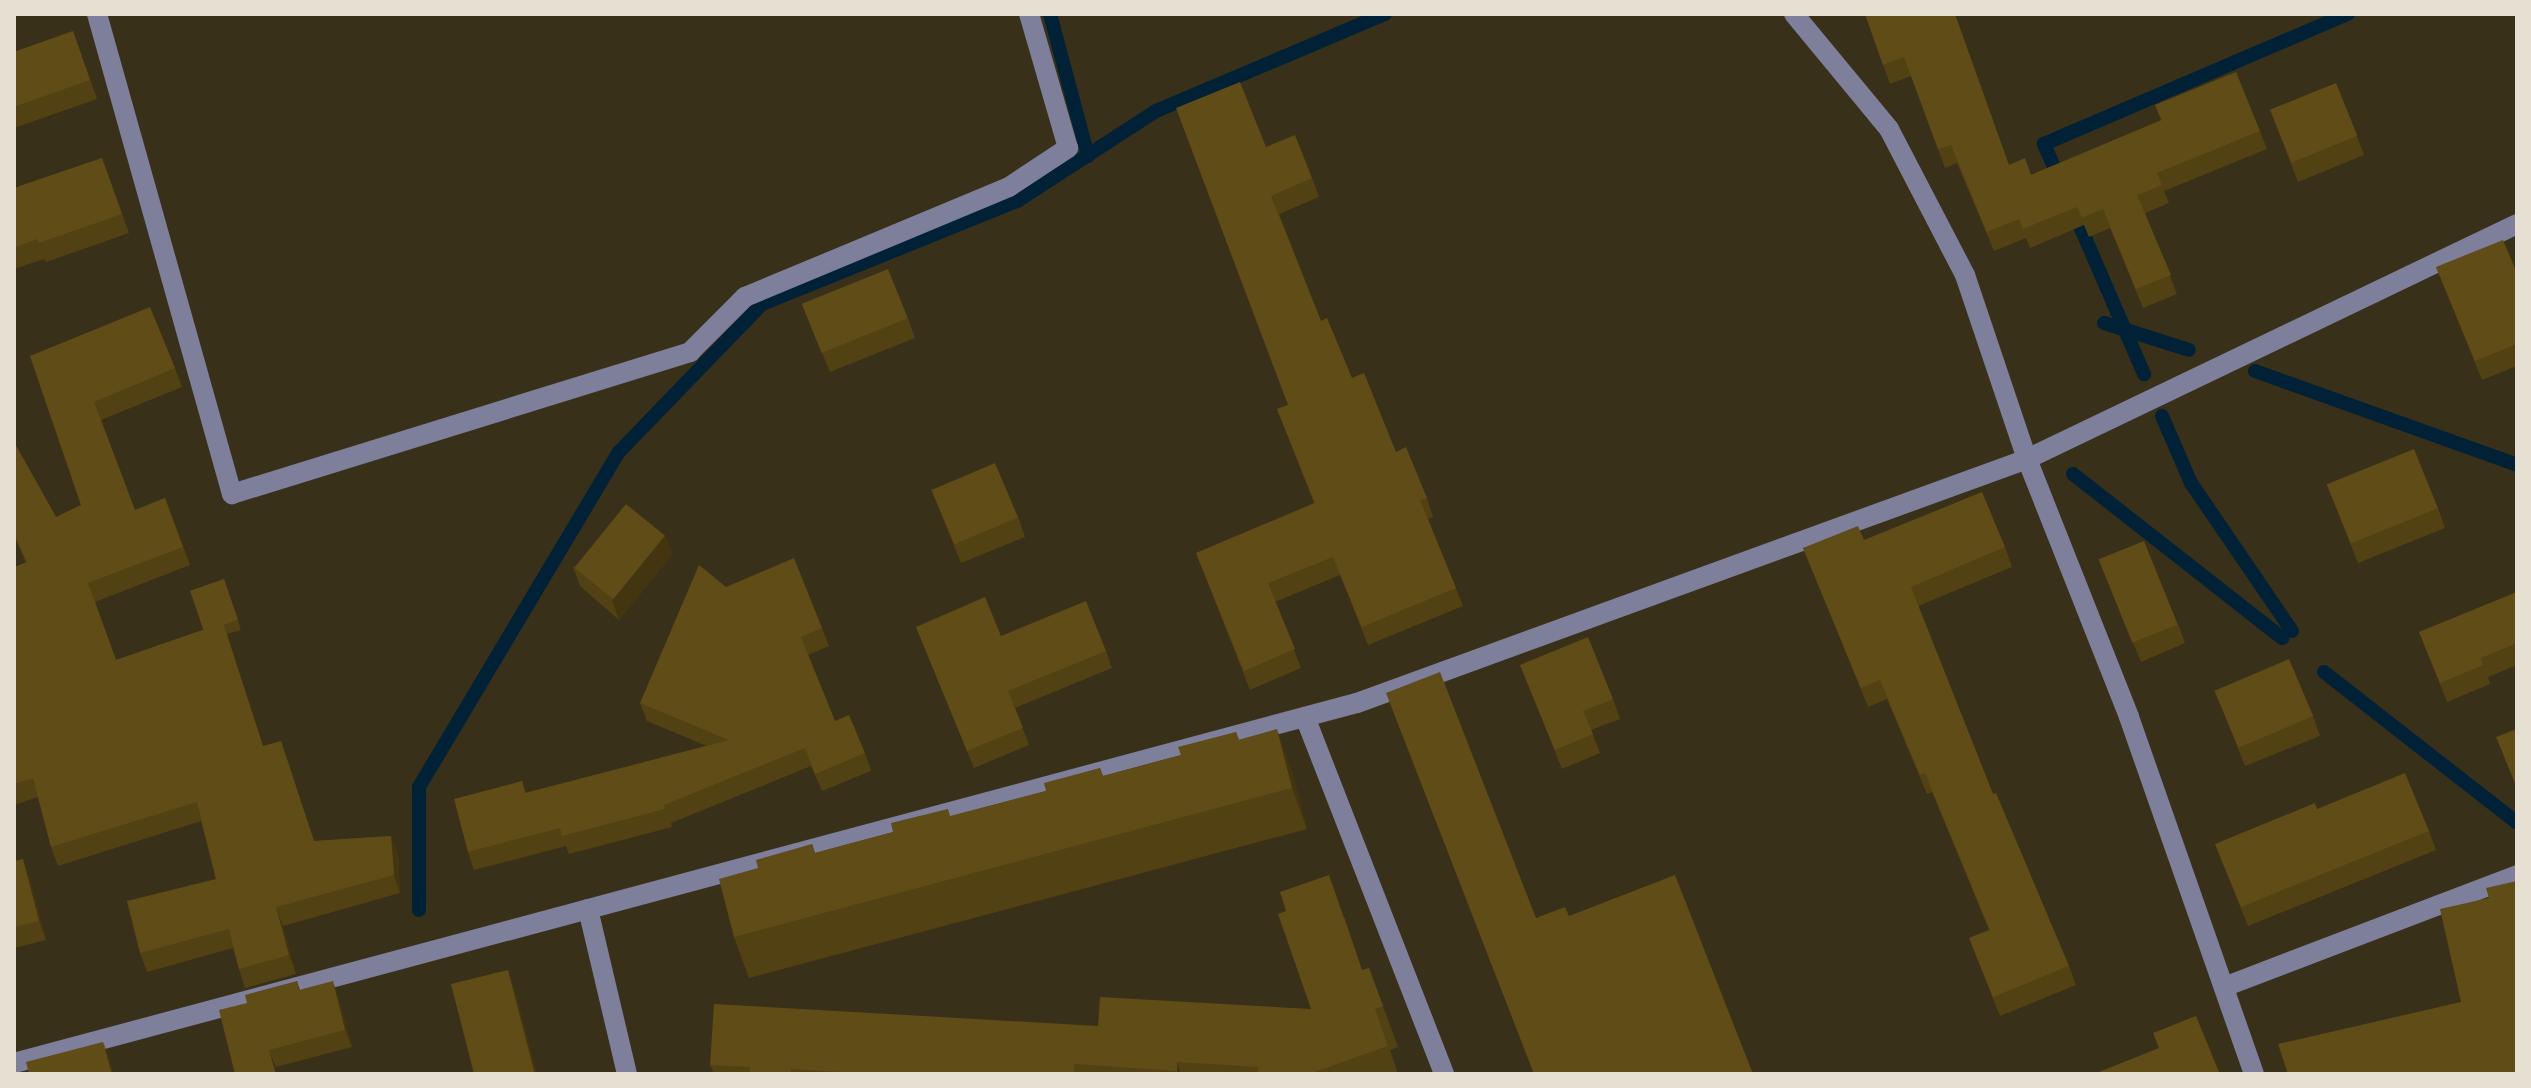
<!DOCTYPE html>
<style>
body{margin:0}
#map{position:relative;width:2531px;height:1088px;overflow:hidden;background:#393019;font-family:Literata,serif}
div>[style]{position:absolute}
.stream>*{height:14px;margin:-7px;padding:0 7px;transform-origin:7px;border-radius:7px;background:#012137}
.minor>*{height:20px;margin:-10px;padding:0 10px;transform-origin:10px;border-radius:10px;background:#7d7f9b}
.wall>*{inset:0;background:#524113}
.shaded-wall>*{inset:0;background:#42350f}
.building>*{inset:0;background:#5f4c16;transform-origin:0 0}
span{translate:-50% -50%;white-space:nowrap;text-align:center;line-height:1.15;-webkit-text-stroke:6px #2f260f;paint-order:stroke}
.frame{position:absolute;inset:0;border:16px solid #e6e0d2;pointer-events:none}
</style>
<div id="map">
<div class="stream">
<i style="left:1050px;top:14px;width:147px;rotate:75deg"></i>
<i style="left:2061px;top:183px;width:43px;rotate:-113.6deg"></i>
<i style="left:2044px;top:144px;width:331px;rotate:-23.2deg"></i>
<i style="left:2073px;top:210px;width:179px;rotate:66.6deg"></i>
<i style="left:2104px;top:323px;width:89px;rotate:17.6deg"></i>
<i style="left:2255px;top:371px;width:278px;rotate:19.7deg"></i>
<i style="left:2162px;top:416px;width:73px;rotate:66.6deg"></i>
<i style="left:2191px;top:483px;width:179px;rotate:55.7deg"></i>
<i style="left:2073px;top:474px;width:266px;rotate:38.1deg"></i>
<i style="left:2324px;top:672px;width:245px;rotate:38deg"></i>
<i style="left:419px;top:910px;width:123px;rotate:-90deg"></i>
<i style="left:419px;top:787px;width:390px;rotate:-59.2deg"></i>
<i style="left:619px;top:452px;width:206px;rotate:-46deg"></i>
<i style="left:762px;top:304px;width:277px;rotate:-22deg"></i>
<i style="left:1019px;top:200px;width:163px;rotate:-33deg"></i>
<i style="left:1156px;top:111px;width:249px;rotate:-23deg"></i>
</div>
<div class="minor">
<i style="left:97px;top:14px;width:499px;rotate:74.3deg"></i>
<i style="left:232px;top:494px;width:480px;rotate:-17.2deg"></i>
<i style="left:690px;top:352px;width:78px;rotate:-45deg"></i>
<i style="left:745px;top:297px;width:286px;rotate:-22.6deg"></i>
<i style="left:1009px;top:187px;width:71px;rotate:-33.5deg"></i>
<i style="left:1068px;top:148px;width:140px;rotate:-106.2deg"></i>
<i style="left:1794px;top:14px;width:149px;rotate:50.4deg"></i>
<i style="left:1889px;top:129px;width:165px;rotate:62.5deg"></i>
<i style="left:1965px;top:275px;width:194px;rotate:71.4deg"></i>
<i style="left:2027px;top:459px;width:277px;rotate:68.4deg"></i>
<i style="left:2129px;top:717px;width:378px;rotate:70.7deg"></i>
<i style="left:1305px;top:717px;width:383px;rotate:68.7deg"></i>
<i style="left:588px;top:909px;width:170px;rotate:76.7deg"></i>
<i style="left:2224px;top:987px;width:314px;rotate:-20.9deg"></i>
<i style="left:14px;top:1063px;width:1390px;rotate:-15.01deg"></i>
<i style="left:1357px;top:703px;width:713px;rotate:-20.01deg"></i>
<i style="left:2027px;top:459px;width:543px;rotate:-25.62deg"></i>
</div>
<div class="wall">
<i style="clip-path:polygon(1865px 14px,2009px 165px,2031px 175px,2161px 120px,2155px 105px,2260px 131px,2267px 149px,2164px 191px,2169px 203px,2145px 213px,2177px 294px,2143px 308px,2110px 228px,2089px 237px,2084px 225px,2030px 248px,2026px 238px,1994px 251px,1957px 163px,1945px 168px,1911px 76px,1890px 84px)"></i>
<i style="clip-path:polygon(73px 31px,97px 99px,14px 128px,14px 52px)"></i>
<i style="clip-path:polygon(2270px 110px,2357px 136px,2364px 155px,2298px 182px)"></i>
<i style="clip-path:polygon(1266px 147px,1312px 178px,1319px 197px,1279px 214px,1321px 321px,1352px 378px,1396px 452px,1427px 498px,1433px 517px,1428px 519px,1463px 606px,1368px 645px,1340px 575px,1275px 602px,1301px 668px,1250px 690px,1196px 553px,1314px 503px,1277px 409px,1288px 405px)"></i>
<i style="clip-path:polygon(102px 158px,129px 233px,46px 262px,44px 259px,14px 269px,14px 188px)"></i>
<i style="clip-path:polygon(2436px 267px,2517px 273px,2517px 366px,2482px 380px)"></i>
<i style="clip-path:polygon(802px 304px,908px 318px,915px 338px,830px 372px)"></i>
<i style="clip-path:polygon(30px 356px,175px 368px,182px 387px,101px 420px,135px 510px,165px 498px,190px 565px,95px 602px,116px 660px,203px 630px,224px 579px,241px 630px,227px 634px,263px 746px,287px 759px,314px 841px,391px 836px,398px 855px,400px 893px,283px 926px,296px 974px,245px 988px,239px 969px,233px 948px,147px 972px,140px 953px,216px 879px,201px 821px,58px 866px,51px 847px,38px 797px,14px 805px,14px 567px,26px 563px,14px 536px,14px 442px,56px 517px,81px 505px)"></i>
<i style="clip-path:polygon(2327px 485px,2438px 508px,2445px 528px,2358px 563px)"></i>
<i style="clip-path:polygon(931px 489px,1018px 517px,1025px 537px,961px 563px)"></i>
<i style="clip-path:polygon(665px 536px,672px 555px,619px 620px,580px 586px,573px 567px)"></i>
<i style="clip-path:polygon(1864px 540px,2005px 547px,2012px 567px,1918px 606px,1993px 794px,2069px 966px,2076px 985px,2000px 1016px,1969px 938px,1989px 930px,1932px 792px,1927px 794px,1887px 699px,1868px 707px,1803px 548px)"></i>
<i style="clip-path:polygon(2099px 560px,2178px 624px,2185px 643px,2141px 662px)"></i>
<i style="clip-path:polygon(726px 587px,822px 628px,829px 646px,808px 655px,835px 721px,865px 753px,871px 771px,822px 791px,811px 766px,671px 823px,672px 827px,569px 854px,566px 846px,474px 870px,468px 852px,522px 781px,526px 793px,707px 746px,647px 721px,640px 703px)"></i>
<i style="clip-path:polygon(2517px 592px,2517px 665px,2488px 677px,2490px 684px,2447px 702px,2419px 632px)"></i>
<i style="clip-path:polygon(916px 627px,1001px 636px,1106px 651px,1112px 668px,1015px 708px,1029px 745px,974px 768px)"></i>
<i style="clip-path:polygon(1520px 665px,1613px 699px,1620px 719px,1591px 730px,1600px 753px,1562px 769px)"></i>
<i style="clip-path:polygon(2215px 691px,2313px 716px,2320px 736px,2245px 766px)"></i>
<i style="clip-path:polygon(1236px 732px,1239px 740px,1292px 771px,1307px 829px,749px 978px,734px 937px,758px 868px,812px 844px,815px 853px,1046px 791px,1100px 768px,1103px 776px,1181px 755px)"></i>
<i style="clip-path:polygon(2429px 831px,2436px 850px,2248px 926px,2215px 844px)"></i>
<i style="clip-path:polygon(14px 861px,30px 878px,46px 940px,14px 948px)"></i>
<i style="clip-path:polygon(1344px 916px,1362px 970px,1369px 968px,1398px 1047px,1390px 1050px,1398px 1074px,714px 1074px,710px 1065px,1098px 1026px,1311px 1009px)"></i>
<i style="clip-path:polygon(297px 981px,300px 990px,339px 999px,352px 1047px,276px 1067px,247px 1003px)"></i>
</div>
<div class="shaded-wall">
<i style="clip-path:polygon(665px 536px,672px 555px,619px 620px,612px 600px)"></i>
<i style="clip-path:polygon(1277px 729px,1292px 771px,1307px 829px,1292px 788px)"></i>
<i style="clip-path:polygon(391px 836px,398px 855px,400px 893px,394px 875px)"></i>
<i style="clip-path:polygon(23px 859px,30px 878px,46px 940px,39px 921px)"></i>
<i style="clip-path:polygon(276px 907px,283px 926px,296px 974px,289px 955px)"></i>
<i style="clip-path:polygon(508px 970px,515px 989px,537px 1074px,535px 1074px)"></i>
<i style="clip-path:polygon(333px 981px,339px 999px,352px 1047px,345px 1030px)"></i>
<i style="clip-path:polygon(103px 1042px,110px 1060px,114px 1074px,112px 1074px)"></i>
<i style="clip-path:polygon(1177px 1062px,1181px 1074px,1178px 1074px,1177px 1071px)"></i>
</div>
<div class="building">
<i style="clip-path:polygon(1865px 14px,1955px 14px,2009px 165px,2025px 158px,2031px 175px,2162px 120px,2155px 105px,2236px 72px,2260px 131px,2157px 173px,2162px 185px,2137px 195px,2171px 275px,2136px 289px,2103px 209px,2082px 218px,2077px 207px,2023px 229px,2019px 219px,1987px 232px,1951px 145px,1938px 149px,1904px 57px,1883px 65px)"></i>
<i style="clip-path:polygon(73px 31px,90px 80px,14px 107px,14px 52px)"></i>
<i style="clip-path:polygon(1240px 82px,1266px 147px,1295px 135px,1312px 178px,1271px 196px,1321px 321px,1327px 318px,1352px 378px,1364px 373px,1396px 452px,1406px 447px,1427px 498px,1420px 500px,1456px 588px,1362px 627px,1333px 557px,1268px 583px,1295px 649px,1244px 671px,1196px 553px,1315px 503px,1277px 409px,1288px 405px,1176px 108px)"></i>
<i style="left:2336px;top:83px;width:57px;height:71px;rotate:68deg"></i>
<i style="clip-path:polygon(102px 158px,122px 214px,39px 243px,37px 239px,14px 248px,14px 188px)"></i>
<i style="clip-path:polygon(2503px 240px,2517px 273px,2517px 344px,2475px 361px,2436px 267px)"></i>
<i style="left:888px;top:269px;width:53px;height:93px;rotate:68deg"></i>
<i style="clip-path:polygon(150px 307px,175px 368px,94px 402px,135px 510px,165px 498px,183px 547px,88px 583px,116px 660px,223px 623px,263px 746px,281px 741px,314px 841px,391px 836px,394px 875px,276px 907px,289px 955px,239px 969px,229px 929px,140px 953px,127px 901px,216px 879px,197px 802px,51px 847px,33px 778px,14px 784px,14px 567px,27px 562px,14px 533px,14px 442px,56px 517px,81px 505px,30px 356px)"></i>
<i style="left:2414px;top:449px;width:64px;height:94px;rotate:68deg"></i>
<i style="left:995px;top:463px;width:59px;height:69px;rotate:67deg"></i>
<i style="clip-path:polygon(1982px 492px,2005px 547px,1911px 587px,1993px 794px,1996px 793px,2069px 966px,1993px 997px,1969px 938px,1990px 930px,1925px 773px,1920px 775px,1880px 680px,1861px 688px,1803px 548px,1858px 526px,1864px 540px)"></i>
<i style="left:626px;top:504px;width:50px;height:82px;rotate:39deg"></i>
<i style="left:2144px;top:541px;width:90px;height:49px;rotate:68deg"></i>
<i style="clip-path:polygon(794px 558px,822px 628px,801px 637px,835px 721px,849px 715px,865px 753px,815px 774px,805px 748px,664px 805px,665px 809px,562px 836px,560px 828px,468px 852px,454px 799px,522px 781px,525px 793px,729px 740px,640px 703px,699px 565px,726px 587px)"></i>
<i style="left:224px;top:579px;width:43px;height:36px;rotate:71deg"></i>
<i style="clip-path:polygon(2517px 592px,2517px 643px,2481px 658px,2483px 665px,2440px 683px,2419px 632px)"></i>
<i style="clip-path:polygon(985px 597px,1001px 636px,1086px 601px,1106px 651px,1008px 691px,1023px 728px,967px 751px,916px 627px)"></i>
<i style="clip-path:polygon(1588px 637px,1613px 699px,1583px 711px,1593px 734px,1555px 750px,1520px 665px)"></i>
<i style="left:2289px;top:659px;width:62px;height:81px;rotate:67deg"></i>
<i style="clip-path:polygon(1440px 672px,1536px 918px,1565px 907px,1569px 916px,1675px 875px,1753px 1074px,1534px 1074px,1386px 693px)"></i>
<i style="clip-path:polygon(1277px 729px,1292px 788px,734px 937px,719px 879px,758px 868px,756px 860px,812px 844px,815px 853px,893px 832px,891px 823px,948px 809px,950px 816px,1046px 791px,1044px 783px,1100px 768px,1103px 776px,1181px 755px,1178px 747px,1236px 732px,1238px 740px)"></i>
<i style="clip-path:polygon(2517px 729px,2517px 788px,2496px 737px)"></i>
<i style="clip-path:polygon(2405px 773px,2429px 831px,2241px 907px,2215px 844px,2315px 803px,2317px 809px)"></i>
<i style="clip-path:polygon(23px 859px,39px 921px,14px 927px,14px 861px)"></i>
<i style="clip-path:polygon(1329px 875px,1362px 970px,1369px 968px,1383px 1006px,1375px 1009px,1388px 1046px,1309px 1074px,1257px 1074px,1258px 1067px,1177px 1062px,1177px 1071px,1074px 1064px,1074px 1074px,872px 1074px,791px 1069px,791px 1074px,750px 1074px,750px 1067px,710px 1065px,714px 1004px,1098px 1026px,1100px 997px,1311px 1009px,1278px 914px,1286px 911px,1280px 892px)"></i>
<i style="clip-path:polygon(2517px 881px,2517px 1074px,2288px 1074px,2278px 1044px,2461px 1002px,2440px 909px,2489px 898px,2486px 888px)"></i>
<i style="clip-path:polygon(508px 970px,535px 1074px,474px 1074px,451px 984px)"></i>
<i style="clip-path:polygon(297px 981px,299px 990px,333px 981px,345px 1030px,269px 1050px,276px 1074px,235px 1074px,219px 1010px,247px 1003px,245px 995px)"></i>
<i style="clip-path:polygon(2196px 1016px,2219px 1072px,2213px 1074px,2094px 1074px,2159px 1048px,2153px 1033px)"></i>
<i style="clip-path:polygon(103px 1042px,112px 1074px,29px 1074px,26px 1062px)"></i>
</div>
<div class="frame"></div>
</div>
